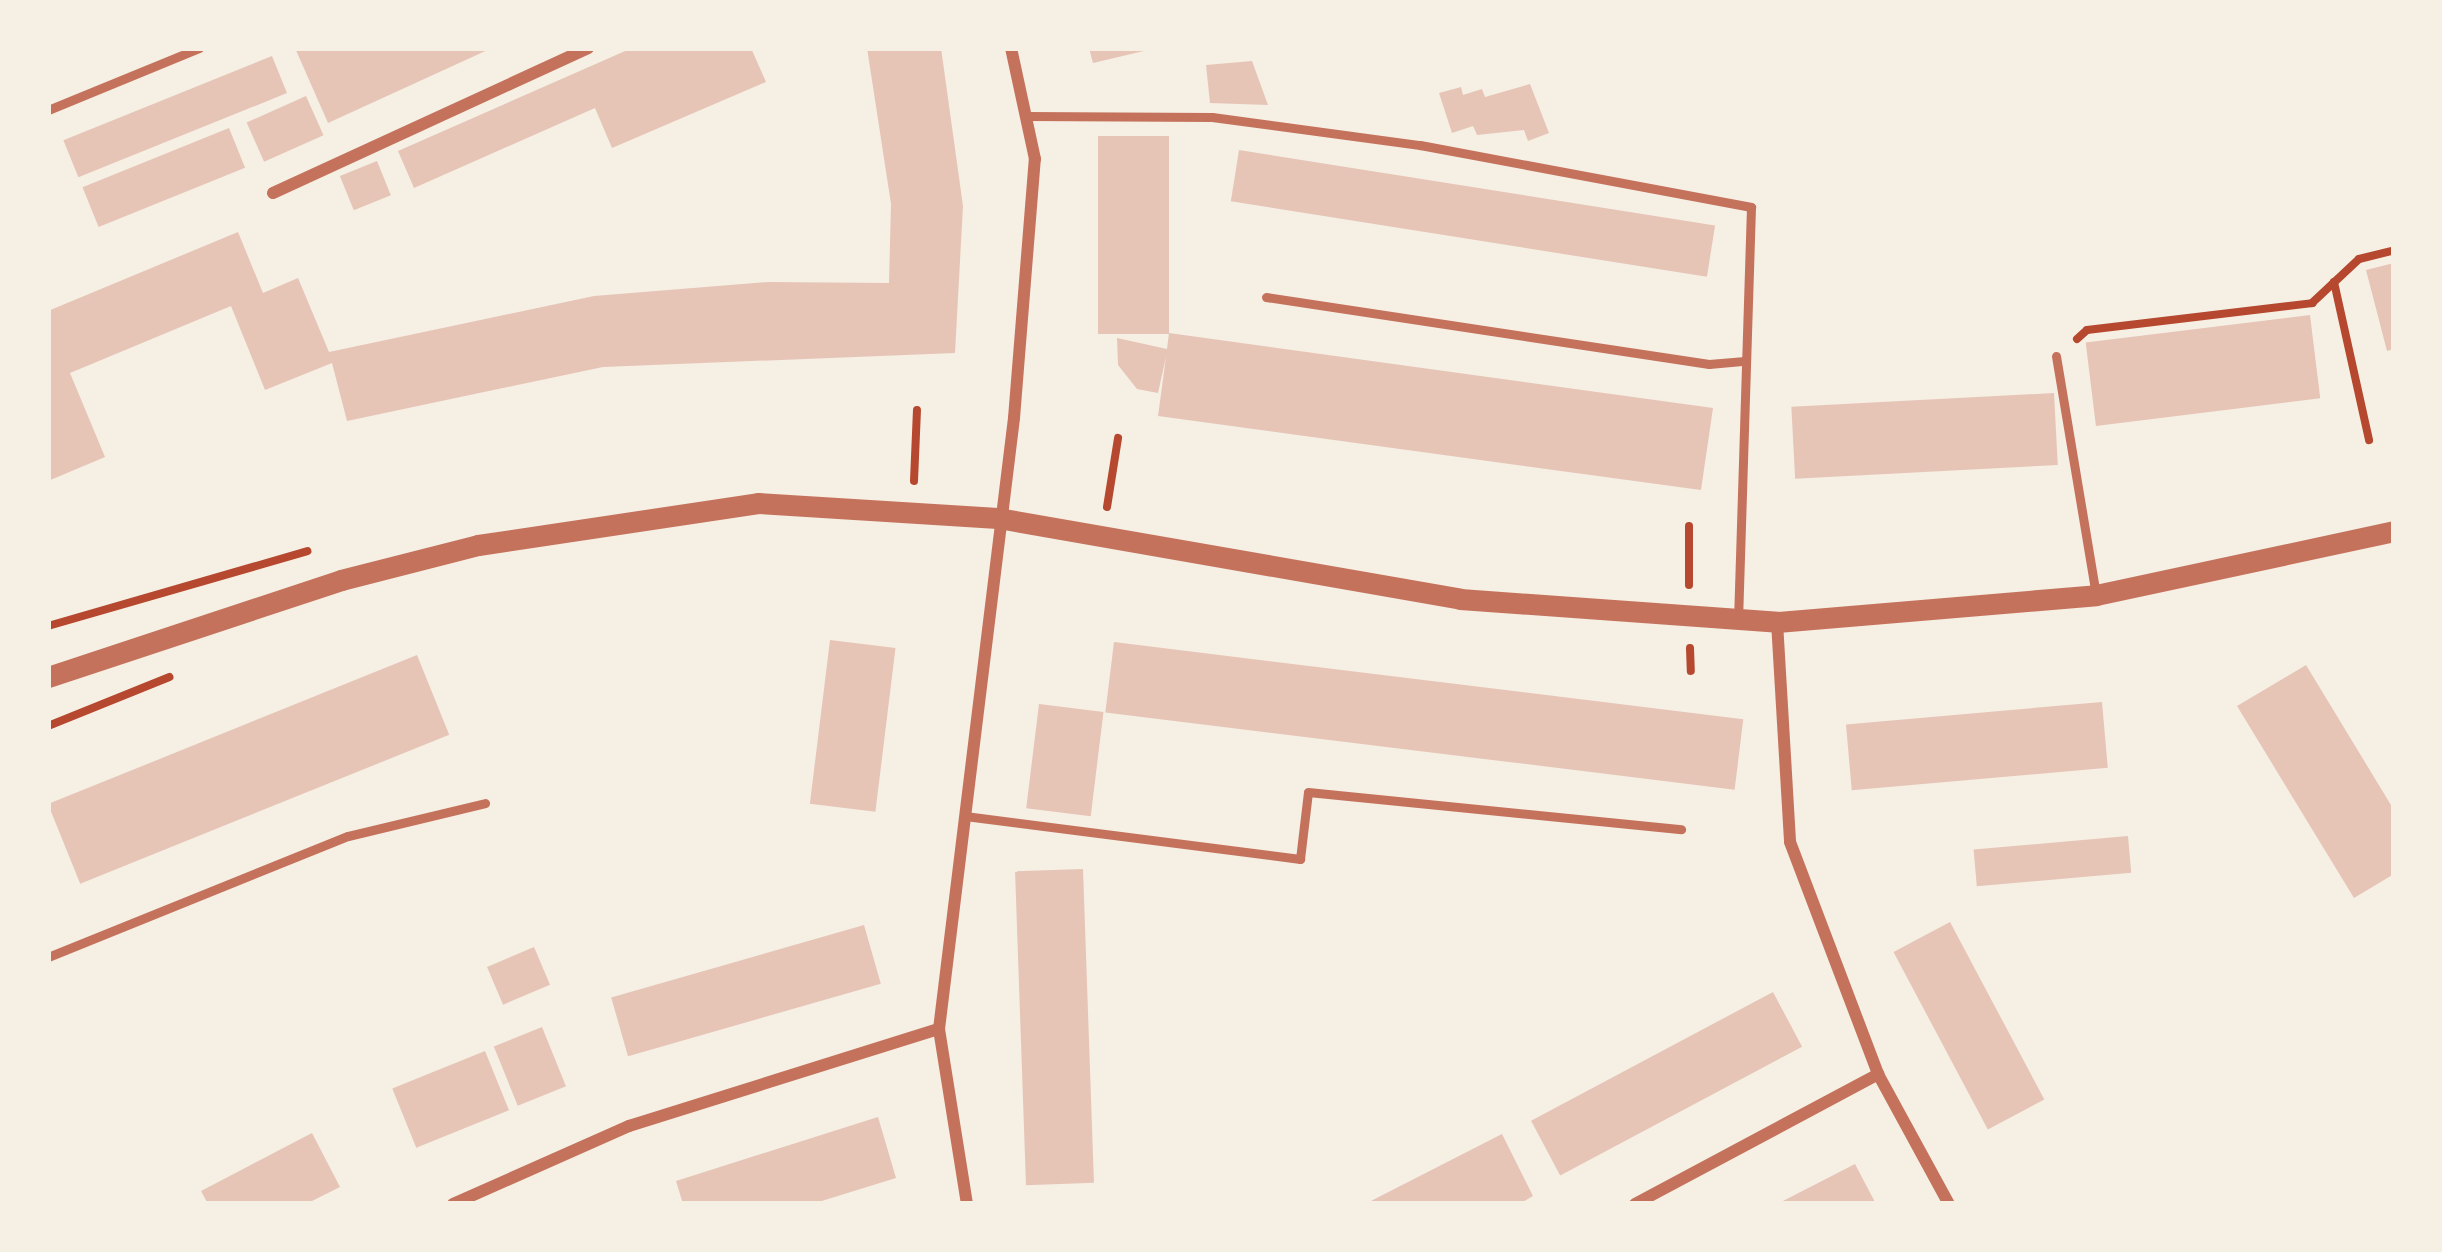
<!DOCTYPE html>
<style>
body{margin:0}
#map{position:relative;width:2442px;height:1252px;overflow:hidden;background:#f6efe4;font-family:Quicksand,sans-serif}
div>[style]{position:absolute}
.building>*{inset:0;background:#e6c5b7;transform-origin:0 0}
.path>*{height:8px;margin:-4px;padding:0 4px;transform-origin:4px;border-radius:4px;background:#b5482f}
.service>*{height:9px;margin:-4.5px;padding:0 4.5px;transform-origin:4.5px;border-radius:4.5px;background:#c5725c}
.minor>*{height:12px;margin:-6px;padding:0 6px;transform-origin:6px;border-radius:6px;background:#c5725c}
.tertiary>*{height:21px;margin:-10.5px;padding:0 10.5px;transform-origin:10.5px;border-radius:10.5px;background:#c5725c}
span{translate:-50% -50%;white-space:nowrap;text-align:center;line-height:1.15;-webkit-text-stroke:12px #f6efe4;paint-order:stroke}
.frame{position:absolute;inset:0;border:51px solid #f6efe4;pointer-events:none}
</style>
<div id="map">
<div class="building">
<i style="clip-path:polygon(295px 48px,492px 48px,328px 123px)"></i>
<i style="clip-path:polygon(632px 48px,751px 48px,766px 82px,612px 148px,595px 108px,414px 188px,398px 151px)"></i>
<i style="clip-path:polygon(867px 48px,941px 48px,963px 206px,955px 353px,603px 367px,347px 421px,332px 363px,265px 390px,231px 306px,70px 373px,105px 457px,48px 481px,48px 311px,238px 232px,263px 293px,298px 278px,329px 352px,594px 296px,768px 282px,889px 283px,891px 204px)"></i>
<i style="clip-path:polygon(1089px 48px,1147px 48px,1148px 50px,1093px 63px)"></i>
<i style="left:272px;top:56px;width:40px;height:225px;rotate:68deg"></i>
<i style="clip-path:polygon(1252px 61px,1268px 105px,1210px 103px,1206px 65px)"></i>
<i style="clip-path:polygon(1530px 84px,1549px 133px,1528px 141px,1524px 130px,1477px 135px,1473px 126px,1452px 133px,1439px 93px,1461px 87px,1463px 95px,1482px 89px,1485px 97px)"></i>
<i style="left:306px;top:96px;width:43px;height:65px;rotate:66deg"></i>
<i style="left:229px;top:128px;width:43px;height:158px;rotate:68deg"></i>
<i style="left:1098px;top:136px;width:71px;height:198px"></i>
<i style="left:1239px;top:150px;width:482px;height:52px;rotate:9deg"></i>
<i style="left:377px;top:161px;width:37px;height:40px;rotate:68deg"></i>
<i style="clip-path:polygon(2394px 263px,2394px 349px,2387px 351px,2366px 270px)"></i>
<i style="left:2310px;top:315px;width:84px;height:226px;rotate:83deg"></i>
<i style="clip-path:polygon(1169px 333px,1713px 408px,1701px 490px,1158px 416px,1166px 357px,1158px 393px,1137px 389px,1118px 365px,1117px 338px,1167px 349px)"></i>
<i style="left:2054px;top:393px;width:72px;height:263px;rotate:87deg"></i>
<i style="left:830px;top:640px;width:66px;height:165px;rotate:7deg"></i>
<i style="left:1114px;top:642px;width:634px;height:71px;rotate:7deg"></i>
<i style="left:417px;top:655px;width:86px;height:398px;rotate:68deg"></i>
<i style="clip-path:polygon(2306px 665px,2394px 810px,2394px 874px,2354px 898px,2237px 706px)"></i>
<i style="left:2102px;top:702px;width:66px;height:257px;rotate:85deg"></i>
<i style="left:1039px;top:704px;width:65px;height:105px;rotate:7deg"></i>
<i style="left:2128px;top:836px;width:37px;height:155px;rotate:85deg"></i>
<i style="left:1083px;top:869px;width:314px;height:68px;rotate:88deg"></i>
<i style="left:1950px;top:922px;width:201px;height:64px;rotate:62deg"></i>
<i style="left:864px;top:925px;width:61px;height:263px;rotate:74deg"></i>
<i style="left:534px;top:947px;width:41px;height:51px;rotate:67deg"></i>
<i style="left:1773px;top:992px;width:62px;height:274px;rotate:62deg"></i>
<i style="left:542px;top:1027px;width:64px;height:52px;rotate:68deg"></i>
<i style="left:485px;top:1051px;width:64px;height:100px;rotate:68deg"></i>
<i style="clip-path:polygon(878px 1117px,896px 1178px,812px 1204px,683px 1204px,676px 1181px)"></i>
<i style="clip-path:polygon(312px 1133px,340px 1187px,306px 1204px,208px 1204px,201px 1191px)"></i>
<i style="clip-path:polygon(1502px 1134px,1533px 1196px,1519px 1204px,1365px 1204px)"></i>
<i style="clip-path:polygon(1855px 1164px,1876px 1204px,1777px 1204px,1818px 1183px)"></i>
</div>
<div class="path">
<i style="left:2334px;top:282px;width:162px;rotate:77.5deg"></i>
<i style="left:2077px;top:339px;width:13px;rotate:-42deg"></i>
<i style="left:2087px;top:330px;width:227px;rotate:-6.8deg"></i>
<i style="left:2312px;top:303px;width:64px;rotate:-43.1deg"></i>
<i style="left:2359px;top:259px;width:36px;rotate:-14deg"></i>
<i style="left:914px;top:481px;width:71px;rotate:-87.6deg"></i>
<i style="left:1107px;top:507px;width:70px;rotate:-80.9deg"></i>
<i style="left:1689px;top:585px;width:59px;rotate:-90deg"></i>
<i style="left:48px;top:626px;width:270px;rotate:-16.1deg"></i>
<i style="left:1690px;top:648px;width:23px;rotate:88deg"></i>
<i style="left:48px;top:726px;width:131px;rotate:-22deg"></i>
</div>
<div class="service">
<i style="left:48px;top:110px;width:163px;rotate:-22.3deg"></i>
<i style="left:1026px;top:116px;width:186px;rotate:0.3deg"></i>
<i style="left:1212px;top:117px;width:210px;rotate:7.7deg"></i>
<i style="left:1420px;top:145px;width:337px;rotate:10.6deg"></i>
<i style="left:1751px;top:207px;width:409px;rotate:91.8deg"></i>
<i style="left:1266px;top:297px;width:448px;rotate:8.6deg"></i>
<i style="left:1709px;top:364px;width:33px;rotate:-5deg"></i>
<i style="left:2056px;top:356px;width:242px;rotate:80.5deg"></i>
<i style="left:965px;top:816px;width:338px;rotate:7.3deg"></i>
<i style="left:1300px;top:859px;width:67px;rotate:-83.2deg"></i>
<i style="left:1308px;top:792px;width:375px;rotate:5.7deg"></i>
<i style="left:48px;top:957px;width:323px;rotate:-22deg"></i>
<i style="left:348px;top:836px;width:141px;rotate:-13.5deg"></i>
</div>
<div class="minor">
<i style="left:273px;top:193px;width:347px;rotate:-24.7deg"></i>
<i style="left:1777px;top:622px;width:220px;rotate:86.6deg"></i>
<i style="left:1790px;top:842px;width:248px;rotate:69.2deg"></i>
<i style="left:1878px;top:1074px;width:148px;rotate:61.4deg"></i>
<i style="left:453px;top:1204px;width:193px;rotate:-23.9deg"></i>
<i style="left:629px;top:1126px;width:325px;rotate:-17.4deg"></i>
<i style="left:967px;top:1204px;width:177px;rotate:-99.1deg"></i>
<i style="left:939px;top:1029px;width:616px;rotate:-83deg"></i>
<i style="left:1014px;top:418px;width:260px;rotate:-85.4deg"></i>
<i style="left:1035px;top:159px;width:114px;rotate:-102.2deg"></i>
<i style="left:1635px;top:1204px;width:276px;rotate:-28.1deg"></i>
</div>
<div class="tertiary">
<i style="left:48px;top:677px;width:309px;rotate:-18.3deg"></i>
<i style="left:341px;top:580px;width:141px;rotate:-14.3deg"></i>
<i style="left:478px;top:545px;width:283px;rotate:-8.5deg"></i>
<i style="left:758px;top:503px;width:240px;rotate:3.6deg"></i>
<i style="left:998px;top:518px;width:469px;rotate:9.9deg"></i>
<i style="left:1460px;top:599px;width:318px;rotate:4.1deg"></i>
<i style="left:1777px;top:622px;width:320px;rotate:-4.8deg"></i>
<i style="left:2096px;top:595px;width:305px;rotate:-12.1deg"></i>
</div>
<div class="frame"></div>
</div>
